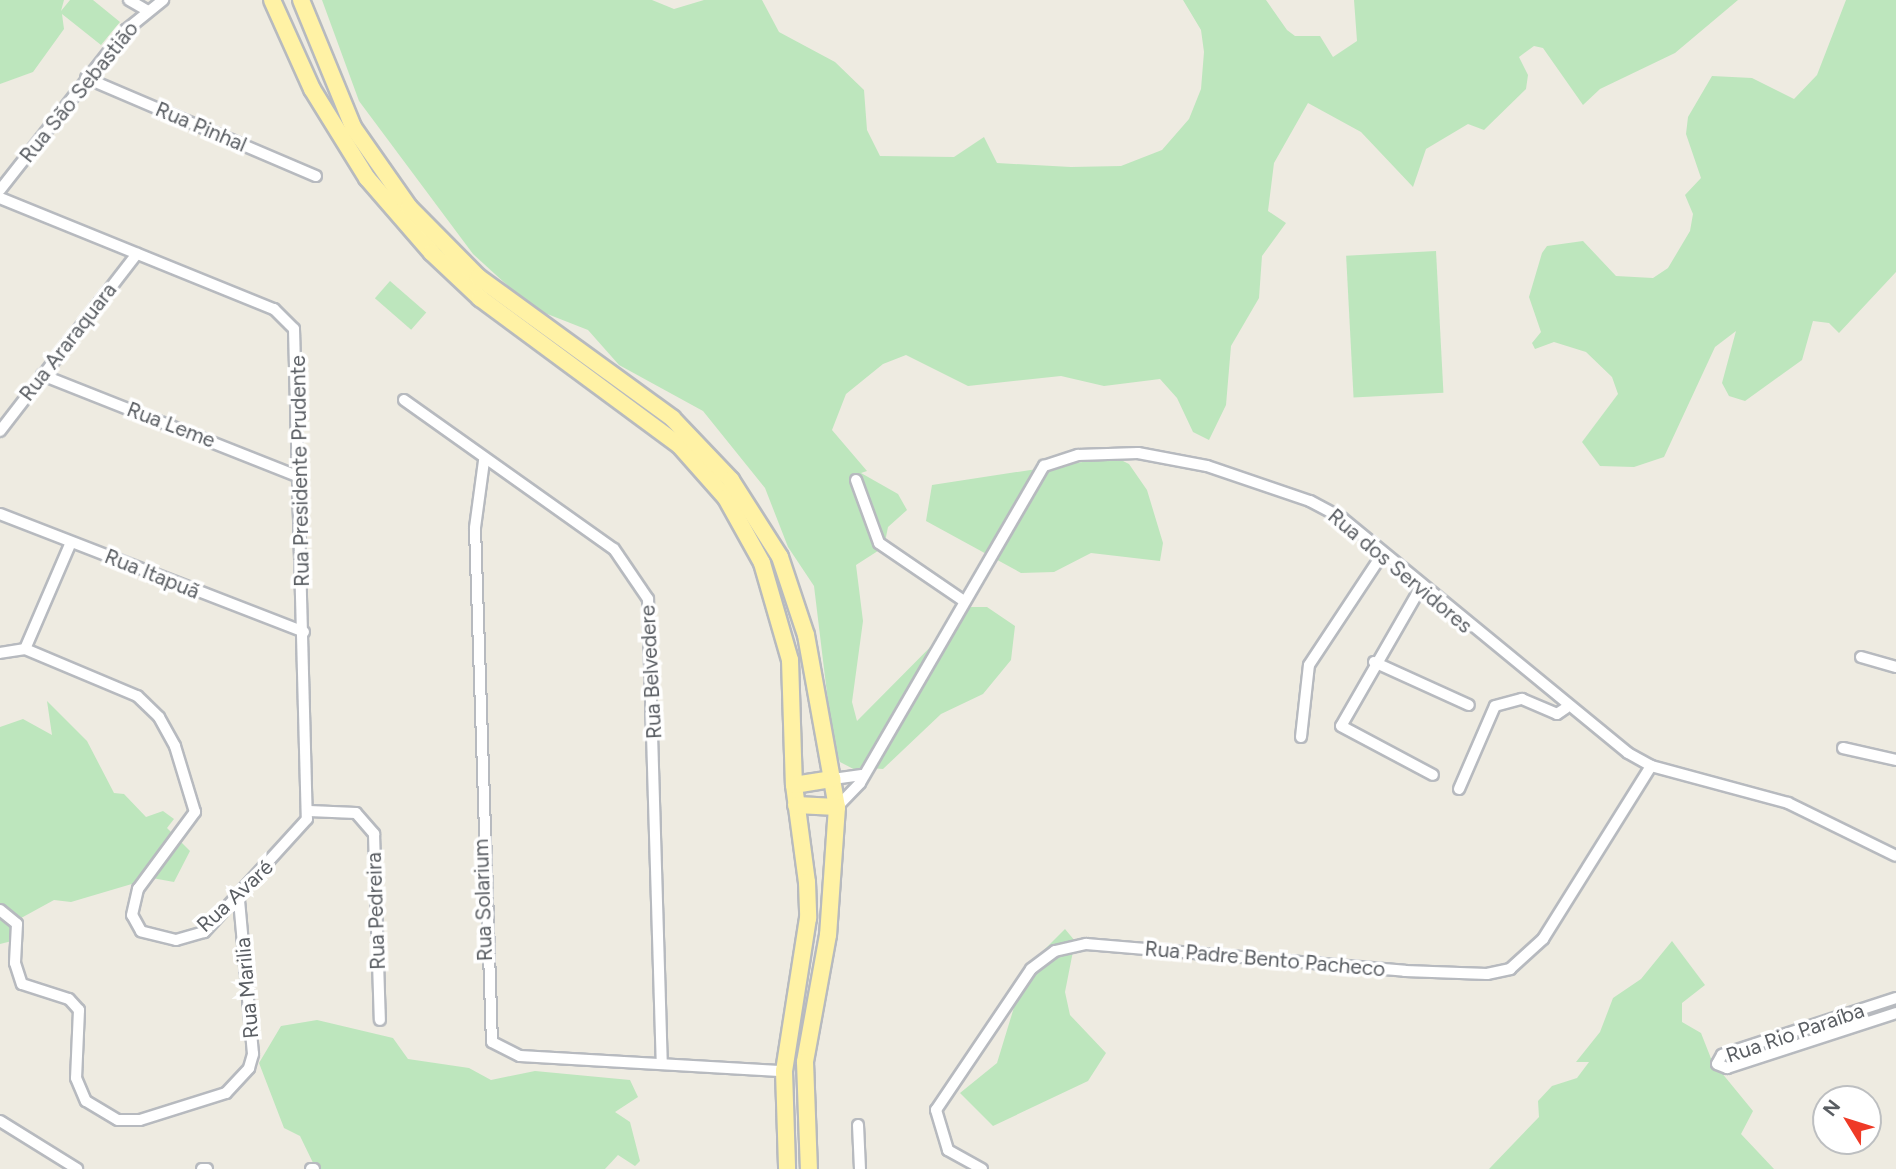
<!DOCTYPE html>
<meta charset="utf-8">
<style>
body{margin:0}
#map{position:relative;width:1896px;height:1169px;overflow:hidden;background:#eeebe1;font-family:Figtree,sans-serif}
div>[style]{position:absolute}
.green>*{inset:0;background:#bde6bd;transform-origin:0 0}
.roads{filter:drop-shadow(2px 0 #b7babf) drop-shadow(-2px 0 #b7babf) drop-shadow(0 2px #b7babf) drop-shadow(0 -2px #b7babf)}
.minor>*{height:10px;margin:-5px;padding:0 5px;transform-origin:5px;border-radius:5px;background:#fff}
.primary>*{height:16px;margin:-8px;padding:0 8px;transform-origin:8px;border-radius:8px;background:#fff2a5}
span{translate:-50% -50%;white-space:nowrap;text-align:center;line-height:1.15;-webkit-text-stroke:7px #fff;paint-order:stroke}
.street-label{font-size:21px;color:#5a5e63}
.north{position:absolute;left:1812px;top:1085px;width:70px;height:70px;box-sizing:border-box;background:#fff;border:2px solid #bdbfc1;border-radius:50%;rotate:308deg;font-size:19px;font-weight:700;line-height:28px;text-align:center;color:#5a5e63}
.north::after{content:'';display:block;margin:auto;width:24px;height:32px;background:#ef3a26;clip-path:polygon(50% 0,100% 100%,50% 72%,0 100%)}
</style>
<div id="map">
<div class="green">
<i style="clip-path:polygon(0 0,64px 0,61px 11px,70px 0,93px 0,120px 22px,101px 45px,62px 14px,64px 29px,33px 72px,0 84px)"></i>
<i style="clip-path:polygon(322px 0,652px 0,674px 9px,704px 0,762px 0,779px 32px,835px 62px,864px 90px,867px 130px,880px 156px,954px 157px,984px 137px,997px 163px,1071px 167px,1121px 166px,1162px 150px,1189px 119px,1201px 89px,1204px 52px,1201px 30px,1183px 0,1266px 0,1287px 30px,1295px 36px,1320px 36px,1333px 57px,1357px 41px,1354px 0,1738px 0,1675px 53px,1600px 89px,1583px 105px,1543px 48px,1534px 46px,1519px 57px,1528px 75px,1526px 89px,1484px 130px,1468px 124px,1426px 149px,1413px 187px,1361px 132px,1308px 103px,1274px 163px,1268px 211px,1286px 223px,1262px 256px,1259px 298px,1231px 346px,1226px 405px,1209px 440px,1193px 432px,1177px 398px,1160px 379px,1104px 386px,1061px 376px,968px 386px,906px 355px,883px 364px,846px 394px,832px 430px,867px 471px,861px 473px,898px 494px,907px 510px,888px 527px,884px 547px,856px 565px,863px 621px,852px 702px,857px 721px,970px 607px,987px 607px,1015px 626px,1011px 660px,983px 694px,941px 714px,883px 769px,869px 768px,865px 775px,840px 762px,833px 743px,814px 586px,788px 547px,765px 488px,703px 411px,619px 365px,588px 330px,532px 308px,473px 254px,359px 101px)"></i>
<i style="clip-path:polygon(1846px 0,1896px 0,1896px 272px,1839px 333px,1829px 323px,1813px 321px,1802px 360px,1745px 401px,1729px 396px,1722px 383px,1736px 331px,1715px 347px,1664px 457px,1634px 467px,1600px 466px,1582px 442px,1618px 394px,1612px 377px,1586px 352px,1554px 342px,1535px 349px,1532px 343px,1541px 332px,1529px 297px,1542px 253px,1547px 246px,1583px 241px,1616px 276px,1653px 278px,1668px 268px,1690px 231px,1693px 214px,1685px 195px,1701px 178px,1686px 134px,1688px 117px,1712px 76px,1752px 78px,1794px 99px,1817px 75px)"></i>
<i style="left:1436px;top:251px;width:142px;height:90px;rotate:87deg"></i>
<i style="left:390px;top:281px;width:48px;height:23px;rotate:41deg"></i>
<i style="clip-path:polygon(1115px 457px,1129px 464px,1147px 490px,1163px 543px,1160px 561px,1091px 553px,1054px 572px,1021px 573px,926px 521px,932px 485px)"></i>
<i style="clip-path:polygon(47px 701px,87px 741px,114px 793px,124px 794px,146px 817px,163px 811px,174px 819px,167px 828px,190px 851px,174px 882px,152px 878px,71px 902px,54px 900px,12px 923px,12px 941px,0 944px,0 727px,23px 719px,52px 735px)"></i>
<i style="clip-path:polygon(1065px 929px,1075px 941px,1065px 992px,1070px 1015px,1106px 1053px,1088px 1081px,993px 1126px,960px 1093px,997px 1063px,1026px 968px)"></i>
<i style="clip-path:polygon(1672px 941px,1705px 985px,1682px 1003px,1682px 1022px,1701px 1033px,1712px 1061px,1753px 1111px,1741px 1134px,1774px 1169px,1489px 1169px,1539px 1117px,1538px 1101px,1552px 1086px,1577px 1078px,1589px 1062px,1576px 1062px,1600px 1032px,1613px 998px,1641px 979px)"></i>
<i style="clip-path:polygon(317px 1020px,393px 1038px,408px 1059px,469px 1068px,491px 1080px,535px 1071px,630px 1080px,638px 1097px,615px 1112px,630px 1122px,640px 1161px,635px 1166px,618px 1155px,605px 1169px,316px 1169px,300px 1136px,284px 1128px,259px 1063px,281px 1026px)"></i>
</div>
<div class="roads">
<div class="minor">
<i style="left:129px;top:0;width:20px;rotate:30deg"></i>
<i style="left:86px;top:78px;width:250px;rotate:23.1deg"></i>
<i style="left:0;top:190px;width:204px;rotate:-51.8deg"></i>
<i style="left:126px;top:30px;width:48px;rotate:-39deg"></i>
<i style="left:0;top:198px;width:296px;rotate:22.1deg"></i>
<i style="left:274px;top:309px;width:28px;rotate:45deg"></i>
<i style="left:294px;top:329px;width:490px;rotate:88.5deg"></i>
<i style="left:307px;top:819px;width:153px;rotate:132.3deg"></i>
<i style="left:204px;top:932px;width:29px;rotate:164deg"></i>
<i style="left:176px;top:940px;width:36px;rotate:-166deg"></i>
<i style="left:141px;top:931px;width:18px;rotate:-119deg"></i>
<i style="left:132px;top:915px;width:27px;rotate:-77deg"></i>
<i style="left:138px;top:889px;width:96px;rotate:-53.5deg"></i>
<i style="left:195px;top:812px;width:69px;rotate:-106.9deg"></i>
<i style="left:175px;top:746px;width:33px;rotate:-119deg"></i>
<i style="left:159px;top:717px;width:30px;rotate:-136deg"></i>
<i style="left:137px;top:696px;width:121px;rotate:-157.2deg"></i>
<i style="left:25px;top:649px;width:25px;rotate:171deg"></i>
<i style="left:42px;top:375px;width:277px;rotate:21.6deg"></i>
<i style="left:404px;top:400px;width:257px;rotate:35.4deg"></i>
<i style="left:614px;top:549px;width:60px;rotate:55.8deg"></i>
<i style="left:648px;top:599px;width:464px;rotate:88.3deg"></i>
<i style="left:0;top:431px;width:224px;rotate:-52.3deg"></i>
<i style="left:484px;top:461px;width:68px;rotate:97.7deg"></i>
<i style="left:475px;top:528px;width:514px;rotate:88.11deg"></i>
<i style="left:492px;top:1042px;width:31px;rotate:27deg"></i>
<i style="left:520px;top:1056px;width:264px;rotate:3.3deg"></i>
<i style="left:856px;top:480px;width:67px;rotate:69.9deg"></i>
<i style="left:879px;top:543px;width:103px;rotate:34.3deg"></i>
<i style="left:0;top:514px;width:326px;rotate:21.2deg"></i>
<i style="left:1421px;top:587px;width:160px;rotate:119.9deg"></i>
<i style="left:1341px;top:726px;width:104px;rotate:28deg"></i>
<i style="left:25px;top:649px;width:116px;rotate:-66.7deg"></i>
<i style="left:1861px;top:657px;width:36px;rotate:16deg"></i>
<i style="left:1374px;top:662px;width:104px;rotate:24.4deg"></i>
<i style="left:1301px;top:737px;width:72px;rotate:-83.7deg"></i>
<i style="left:1309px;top:665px;width:134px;rotate:-56.5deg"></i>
<i style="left:1843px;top:748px;width:54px;rotate:12.8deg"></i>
<i style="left:833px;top:779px;width:29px;rotate:-8deg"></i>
<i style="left:1459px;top:789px;width:90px;rotate:-66.6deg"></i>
<i style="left:1495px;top:706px;width:28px;rotate:-15deg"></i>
<i style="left:1522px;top:699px;width:38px;rotate:23deg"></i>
<i style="left:1557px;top:714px;width:11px;rotate:-34deg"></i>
<i style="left:837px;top:807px;width:33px;rotate:-46deg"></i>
<i style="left:860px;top:783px;width:367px;rotate:-59.9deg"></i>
<i style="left:1044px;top:466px;width:36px;rotate:-18deg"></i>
<i style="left:1078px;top:455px;width:60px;rotate:-1.9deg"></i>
<i style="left:1138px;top:453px;width:70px;rotate:10.7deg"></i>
<i style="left:1207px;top:466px;width:109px;rotate:18.8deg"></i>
<i style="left:1310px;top:501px;width:36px;rotate:28deg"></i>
<i style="left:1342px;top:518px;width:370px;rotate:39.4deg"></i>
<i style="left:1628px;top:753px;width:26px;rotate:29deg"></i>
<i style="left:1651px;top:766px;width:142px;rotate:15.1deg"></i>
<i style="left:1788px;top:803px;width:120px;rotate:26.1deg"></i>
<i style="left:309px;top:811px;width:47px;rotate:2.4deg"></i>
<i style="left:356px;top:813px;width:28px;rotate:49deg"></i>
<i style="left:374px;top:834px;width:186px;rotate:88.2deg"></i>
<i style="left:0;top:910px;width:22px;rotate:39deg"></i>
<i style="left:17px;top:924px;width:39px;rotate:93deg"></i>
<i style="left:15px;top:963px;width:22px;rotate:72deg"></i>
<i style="left:22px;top:984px;width:49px;rotate:17.7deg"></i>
<i style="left:69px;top:999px;width:15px;rotate:48deg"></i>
<i style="left:79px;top:1010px;width:68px;rotate:92.5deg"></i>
<i style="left:76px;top:1078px;width:25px;rotate:67deg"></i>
<i style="left:86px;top:1101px;width:37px;rotate:31deg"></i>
<i style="left:118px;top:1120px;width:22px"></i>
<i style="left:140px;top:1120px;width:90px;rotate:-17.4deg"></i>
<i style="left:226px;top:1093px;width:34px;rotate:-47deg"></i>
<i style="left:249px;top:1068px;width:15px;rotate:-74deg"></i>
<i style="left:253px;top:1054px;width:156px;rotate:-95.2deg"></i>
<i style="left:1896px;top:998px;width:183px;rotate:161.9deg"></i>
<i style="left:1722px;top:1055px;width:10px;rotate:119deg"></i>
<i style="left:1717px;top:1064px;width:11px;rotate:22deg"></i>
<i style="left:1727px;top:1068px;width:178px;rotate:-18deg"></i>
<i style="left:0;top:1121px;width:91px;rotate:31.9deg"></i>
<i style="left:858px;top:1125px;width:44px;rotate:87.4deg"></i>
<i style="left:202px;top:1169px;width:5px"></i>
<i style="left:311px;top:1169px;width:3px"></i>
<i style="left:982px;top:1169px;width:39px;rotate:-151deg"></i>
<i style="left:948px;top:1150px;width:42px;rotate:-106.7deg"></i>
<i style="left:936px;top:1110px;width:170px;rotate:-56deg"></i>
<i style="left:1031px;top:969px;width:30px;rotate:-37deg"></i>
<i style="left:1055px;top:951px;width:32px;rotate:-13deg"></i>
<i style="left:1086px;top:944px;width:320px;rotate:4.8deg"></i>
<i style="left:1405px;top:971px;width:82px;rotate:2.1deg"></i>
<i style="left:1487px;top:974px;width:24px;rotate:-12deg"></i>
<i style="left:1510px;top:969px;width:45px;rotate:-42.3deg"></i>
<i style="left:1543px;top:939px;width:204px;rotate:-58deg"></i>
</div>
<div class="primary">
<i style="left:272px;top:0;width:98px;rotate:65.8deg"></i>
<i style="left:312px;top:89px;width:105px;rotate:58.3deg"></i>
<i style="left:367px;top:178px;width:99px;rotate:49.1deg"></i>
<i style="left:432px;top:253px;width:66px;rotate:43.2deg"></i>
<i style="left:480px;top:298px;width:247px;rotate:36.5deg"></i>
<i style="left:679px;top:445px;width:71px;rotate:48.4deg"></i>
<i style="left:726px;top:498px;width:74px;rotate:61deg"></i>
<i style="left:762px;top:563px;width:101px;rotate:73.9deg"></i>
<i style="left:790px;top:660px;width:125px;rotate:88.2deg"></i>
<i style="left:794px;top:785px;width:98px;rotate:82.4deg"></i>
<i style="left:807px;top:882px;width:36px;rotate:88deg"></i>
<i style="left:808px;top:918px;width:155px;rotate:98.9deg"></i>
<i style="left:784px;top:1071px;width:98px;rotate:88.2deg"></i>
<i style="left:301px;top:0;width:137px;rotate:67.7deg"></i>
<i style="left:353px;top:127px;width:98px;rotate:55deg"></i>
<i style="left:409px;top:207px;width:98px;rotate:45.4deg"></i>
<i style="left:478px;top:277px;width:240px;rotate:36deg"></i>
<i style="left:672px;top:418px;width:86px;rotate:46.4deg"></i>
<i style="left:731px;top:480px;width:91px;rotate:57.5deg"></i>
<i style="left:780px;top:557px;width:82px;rotate:71.6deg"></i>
<i style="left:806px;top:635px;width:175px;rotate:79.8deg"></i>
<i style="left:837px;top:807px;width:128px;rotate:94deg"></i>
<i style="left:828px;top:935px;width:129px;rotate:100.3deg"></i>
<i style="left:805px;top:1062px;width:107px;rotate:87.9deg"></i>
<i style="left:794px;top:785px;width:39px;rotate:-9deg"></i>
<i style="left:796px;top:805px;width:41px;rotate:2.8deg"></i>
</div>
</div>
<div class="street-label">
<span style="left:79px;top:92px;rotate:-51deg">Rua São Sebastião</span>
<span style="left:201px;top:127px;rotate:23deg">Rua Pinhal</span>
<span style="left:68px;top:342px;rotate:-52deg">Rua Araraquara</span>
<span style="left:171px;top:425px;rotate:21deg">Rua Leme</span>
<span style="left:300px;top:471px;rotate:-91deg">Rua Presidente Prudente</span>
<span style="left:1400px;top:571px;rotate:40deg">Rua dos Servidores</span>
<span style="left:152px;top:574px;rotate:22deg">Rua Itapuã</span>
<span style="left:651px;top:672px;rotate:-93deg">Rua Belvedere</span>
<span style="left:235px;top:896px;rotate:-43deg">Rua Avaré</span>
<span style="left:483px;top:900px;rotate:-92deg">Rua Solarium</span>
<span style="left:376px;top:911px;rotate:-92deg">Rua Pedreira</span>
<span style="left:1265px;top:959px;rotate:5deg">Rua Padre Bento Pacheco</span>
<span style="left:247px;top:988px;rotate:-95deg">Rua Marilia</span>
<span style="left:1795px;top:1033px;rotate:-19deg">Rua Rio Paraíba</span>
</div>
<div class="north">N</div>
</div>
